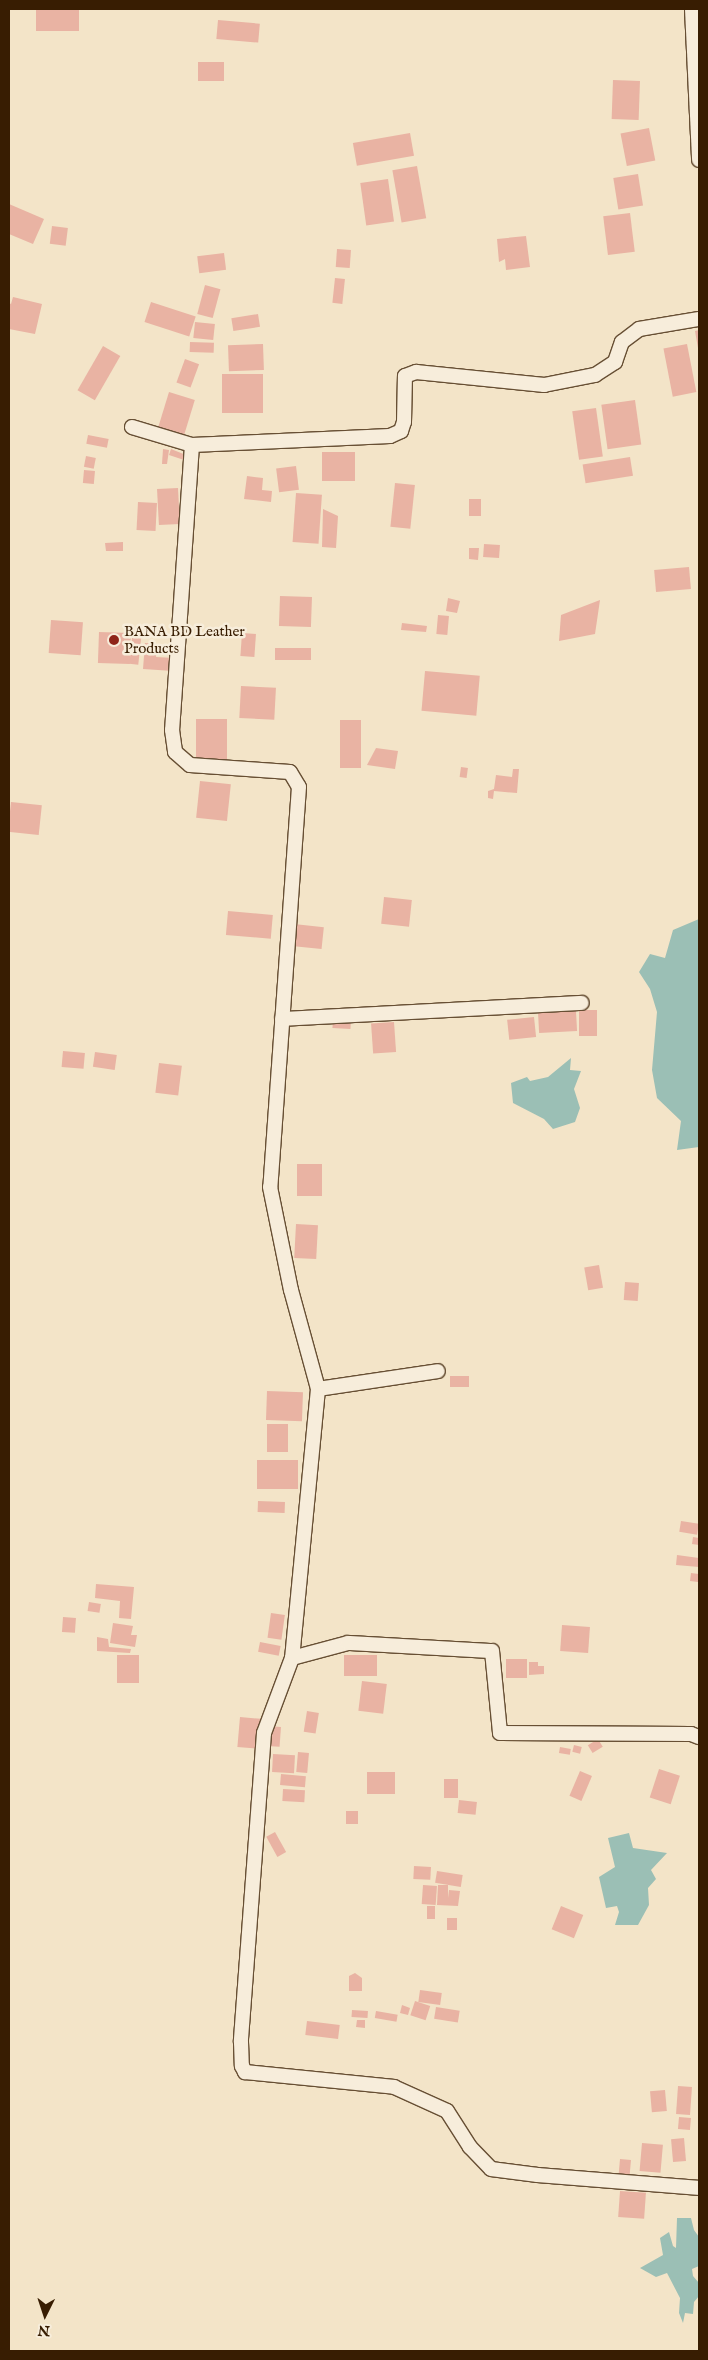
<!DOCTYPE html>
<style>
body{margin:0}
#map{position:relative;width:708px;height:2360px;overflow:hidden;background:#f3e4c8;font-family:"IM FELL English",serif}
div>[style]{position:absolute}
.water>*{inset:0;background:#9bbfb5}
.building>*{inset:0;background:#e9b3a3;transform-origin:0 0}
.roads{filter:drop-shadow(1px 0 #674f34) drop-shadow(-1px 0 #674f34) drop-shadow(0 1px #674f34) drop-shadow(0 -1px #674f34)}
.street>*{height:14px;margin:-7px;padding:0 7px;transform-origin:7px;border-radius:7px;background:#f7eddb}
.dots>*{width:14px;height:14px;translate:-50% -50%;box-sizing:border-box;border:2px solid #f7eddb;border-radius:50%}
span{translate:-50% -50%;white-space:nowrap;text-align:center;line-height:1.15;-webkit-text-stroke:5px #f7eddb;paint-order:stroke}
.poi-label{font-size:15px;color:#381d02}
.left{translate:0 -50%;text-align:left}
.frame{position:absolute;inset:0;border:10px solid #381d02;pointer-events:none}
.north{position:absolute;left:20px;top:2290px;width:50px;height:50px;-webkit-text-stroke:4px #f7eddb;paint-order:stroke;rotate:184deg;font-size:14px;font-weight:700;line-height:20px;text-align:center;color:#381d02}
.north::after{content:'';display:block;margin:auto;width:18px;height:22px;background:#381d02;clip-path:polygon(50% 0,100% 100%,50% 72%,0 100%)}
</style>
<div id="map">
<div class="water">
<i style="clip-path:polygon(699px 919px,699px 1147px,677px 1150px,681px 1121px,657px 1098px,652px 1070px,657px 1012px,650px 989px,639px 972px,650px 954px,665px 958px,673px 930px)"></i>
<i style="clip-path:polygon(571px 1058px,570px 1070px,581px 1071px,574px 1089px,580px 1108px,575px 1122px,553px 1129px,544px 1119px,513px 1103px,511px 1083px,527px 1077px,530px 1081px,548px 1077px)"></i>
<i style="clip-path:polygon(629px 1833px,633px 1848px,667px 1853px,651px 1870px,656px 1879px,648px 1888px,649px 1905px,638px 1925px,615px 1925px,619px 1912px,617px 1906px,606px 1908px,599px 1877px,615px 1867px,608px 1838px)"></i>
<i style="clip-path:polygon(677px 2218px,691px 2218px,694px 2230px,699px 2237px,699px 2266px,692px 2269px,693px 2276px,699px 2283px,699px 2296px,694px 2302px,693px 2314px,685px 2313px,683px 2323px,679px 2313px,680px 2298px,667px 2273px,656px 2277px,640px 2268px,663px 2255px,660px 2238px,669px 2232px,673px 2246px,676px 2248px)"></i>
</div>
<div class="building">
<i style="left:36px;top:9px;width:43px;height:22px"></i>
<i style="left:218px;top:20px;width:42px;height:19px;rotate:5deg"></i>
<i style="left:198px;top:62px;width:26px;height:19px"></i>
<i style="left:613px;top:80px;width:27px;height:39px;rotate:2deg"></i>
<i style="left:649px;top:128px;width:33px;height:29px;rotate:79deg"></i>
<i style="left:410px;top:133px;width:23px;height:58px;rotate:80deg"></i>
<i style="left:417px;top:166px;width:53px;height:25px;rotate:80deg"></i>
<i style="left:638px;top:174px;width:32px;height:25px;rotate:81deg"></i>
<i style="left:388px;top:179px;width:43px;height:28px;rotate:82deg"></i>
<i style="clip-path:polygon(9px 204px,44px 219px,33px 244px,9px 234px)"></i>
<i style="left:630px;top:213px;width:39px;height:27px;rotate:83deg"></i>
<i style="left:52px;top:226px;width:16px;height:18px;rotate:7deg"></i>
<i style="clip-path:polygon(526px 236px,530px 267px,506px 270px,505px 259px,499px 262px,497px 239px)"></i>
<i style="left:337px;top:249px;width:14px;height:18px;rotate:4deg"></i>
<i style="left:224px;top:253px;width:17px;height:27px;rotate:83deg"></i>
<i style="left:335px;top:278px;width:10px;height:25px;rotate:6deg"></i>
<i style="left:205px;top:285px;width:16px;height:30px;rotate:15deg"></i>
<i style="clip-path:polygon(13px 297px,42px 304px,35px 334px,9px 329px,9px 303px,11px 304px)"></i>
<i style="left:151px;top:302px;width:47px;height:21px;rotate:18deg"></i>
<i style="left:258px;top:314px;width:13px;height:27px;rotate:81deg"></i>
<i style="left:195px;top:322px;width:20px;height:16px;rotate:6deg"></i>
<i style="clip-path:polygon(699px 330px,699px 348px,698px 348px,695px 331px)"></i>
<i style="left:190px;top:342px;width:24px;height:10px;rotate:2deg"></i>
<i style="left:263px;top:344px;width:26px;height:35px;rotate:88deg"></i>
<i style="left:687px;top:344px;width:49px;height:24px;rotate:79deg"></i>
<i style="left:103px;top:346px;width:20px;height:51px;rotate:30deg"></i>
<i style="left:185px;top:359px;width:15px;height:25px;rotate:20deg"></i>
<i style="left:222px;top:374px;width:41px;height:39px"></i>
<i style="left:169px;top:392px;width:27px;height:39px;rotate:17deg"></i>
<i style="left:635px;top:400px;width:45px;height:34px;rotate:82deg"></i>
<i style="left:596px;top:408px;width:49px;height:24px;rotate:82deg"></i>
<i style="left:88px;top:435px;width:21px;height:9px;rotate:11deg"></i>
<i style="clip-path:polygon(163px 449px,169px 450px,167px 464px,162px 464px)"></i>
<i style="clip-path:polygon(171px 449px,186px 455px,184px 460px,169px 455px)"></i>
<i style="left:322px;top:452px;width:33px;height:29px"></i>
<i style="left:86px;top:456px;width:10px;height:11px;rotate:11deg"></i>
<i style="left:630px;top:457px;width:19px;height:48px;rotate:81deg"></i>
<i style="left:296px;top:466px;width:24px;height:20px;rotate:83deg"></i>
<i style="left:84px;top:470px;width:11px;height:13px;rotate:5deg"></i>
<i style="clip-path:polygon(247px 476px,263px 478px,262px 490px,272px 491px,271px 502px,244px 499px)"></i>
<i style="left:395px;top:483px;width:20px;height:44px;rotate:6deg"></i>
<i style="left:178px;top:488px;width:36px;height:21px;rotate:87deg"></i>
<i style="left:296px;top:493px;width:26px;height:49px;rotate:4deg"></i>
<i style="left:469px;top:499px;width:12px;height:17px"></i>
<i style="left:138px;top:502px;width:19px;height:28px;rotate:3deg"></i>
<i style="clip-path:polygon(323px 509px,338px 516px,336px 548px,322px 547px)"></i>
<i style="clip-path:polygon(123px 542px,123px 551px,106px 551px,105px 543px)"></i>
<i style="left:484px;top:544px;width:16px;height:13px;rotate:4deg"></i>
<i style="clip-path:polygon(469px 548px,479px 548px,478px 560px,469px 559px)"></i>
<i style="left:689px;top:567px;width:22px;height:35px;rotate:85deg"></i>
<i style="left:280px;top:596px;width:32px;height:30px;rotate:2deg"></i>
<i style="clip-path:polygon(448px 598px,460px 601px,457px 613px,446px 611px)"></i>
<i style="clip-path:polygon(600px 600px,595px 634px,559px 641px,561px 615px)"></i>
<i style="left:438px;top:615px;width:11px;height:19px;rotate:5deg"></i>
<i style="left:51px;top:620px;width:32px;height:33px;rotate:4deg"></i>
<i style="clip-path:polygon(402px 623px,427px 626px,426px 632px,401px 630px)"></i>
<i style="left:133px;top:629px;width:9px;height:35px;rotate:6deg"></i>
<i style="left:99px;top:632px;width:32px;height:31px;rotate:2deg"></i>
<i style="left:242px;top:633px;width:14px;height:23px;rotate:4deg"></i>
<i style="clip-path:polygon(145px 643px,157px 644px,156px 657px,174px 658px,173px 671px,143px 669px)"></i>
<i style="left:275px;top:648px;width:36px;height:12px"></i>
<i style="left:425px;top:671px;width:55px;height:40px;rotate:5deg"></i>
<i style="left:241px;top:686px;width:35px;height:32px;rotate:3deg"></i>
<i style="left:196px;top:719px;width:31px;height:43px"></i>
<i style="left:340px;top:720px;width:21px;height:48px"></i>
<i style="clip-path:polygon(376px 748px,398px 751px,395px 769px,367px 765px)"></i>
<i style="left:461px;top:767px;width:7px;height:10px;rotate:8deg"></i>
<i style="clip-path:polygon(513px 769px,519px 769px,517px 793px,494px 791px,493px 799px,488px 798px,488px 791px,494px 789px,496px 775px,512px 777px)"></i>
<i style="left:200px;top:781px;width:31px;height:37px;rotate:6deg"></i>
<i style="left:11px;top:802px;width:31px;height:30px;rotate:6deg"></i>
<i style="left:384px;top:897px;width:28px;height:27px;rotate:6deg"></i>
<i style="left:228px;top:911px;width:45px;height:24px;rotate:5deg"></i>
<i style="left:294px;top:924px;width:30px;height:22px;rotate:6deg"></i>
<i style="left:579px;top:1010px;width:18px;height:26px"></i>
<i style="left:576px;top:1011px;width:20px;height:38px;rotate:87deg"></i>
<i style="left:534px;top:1017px;width:20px;height:27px;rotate:84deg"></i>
<i style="left:333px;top:1018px;width:18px;height:10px;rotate:3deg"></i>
<i style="left:394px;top:1022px;width:30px;height:23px;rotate:86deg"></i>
<i style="left:63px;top:1051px;width:22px;height:16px;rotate:5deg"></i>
<i style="left:95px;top:1052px;width:22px;height:15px;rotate:8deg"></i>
<i style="left:159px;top:1063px;width:23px;height:30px;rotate:7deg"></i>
<i style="left:297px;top:1164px;width:25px;height:32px"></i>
<i style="left:296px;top:1224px;width:22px;height:34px;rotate:3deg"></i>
<i style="left:599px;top:1265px;width:23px;height:15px;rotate:80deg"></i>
<i style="left:625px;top:1282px;width:14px;height:18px;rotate:4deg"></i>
<i style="left:450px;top:1376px;width:19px;height:11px"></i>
<i style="left:267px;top:1391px;width:36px;height:29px;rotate:2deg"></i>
<i style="left:267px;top:1424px;width:21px;height:28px"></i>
<i style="left:257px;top:1460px;width:41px;height:29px"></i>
<i style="left:258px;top:1501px;width:27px;height:11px;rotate:2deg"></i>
<i style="left:681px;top:1521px;width:18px;height:11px;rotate:9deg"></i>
<i style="clip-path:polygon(693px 1537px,699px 1538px,699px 1545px,692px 1544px)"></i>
<i style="clip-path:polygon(677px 1555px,699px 1558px,699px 1567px,676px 1565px)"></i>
<i style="left:691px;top:1573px;width:8px;height:8px;rotate:7deg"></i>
<i style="clip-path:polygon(96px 1584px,134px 1587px,131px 1619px,119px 1618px,120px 1601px,95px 1598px)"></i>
<i style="left:89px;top:1602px;width:12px;height:9px;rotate:9deg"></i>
<i style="left:271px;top:1613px;width:14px;height:25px;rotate:8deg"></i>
<i style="left:63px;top:1617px;width:13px;height:15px;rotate:4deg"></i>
<i style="clip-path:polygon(113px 1623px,133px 1626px,131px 1635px,137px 1635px,135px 1647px,110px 1643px)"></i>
<i style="left:562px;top:1625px;width:28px;height:26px;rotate:4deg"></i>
<i style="clip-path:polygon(97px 1637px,108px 1639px,109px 1647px,131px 1649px,130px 1653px,97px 1651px)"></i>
<i style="left:260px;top:1642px;width:21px;height:10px;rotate:11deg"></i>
<i style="left:117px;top:1655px;width:22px;height:28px"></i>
<i style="left:344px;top:1655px;width:33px;height:21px"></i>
<i style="left:506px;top:1659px;width:21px;height:19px"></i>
<i style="clip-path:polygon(529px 1662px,538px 1662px,538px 1666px,544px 1666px,544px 1674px,529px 1675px)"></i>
<i style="left:362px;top:1681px;width:25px;height:30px;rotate:7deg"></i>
<i style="left:307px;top:1711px;width:12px;height:21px;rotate:9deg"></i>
<i style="left:240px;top:1717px;width:24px;height:30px;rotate:5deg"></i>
<i style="left:268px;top:1726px;width:13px;height:20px;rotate:4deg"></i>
<i style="left:598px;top:1739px;width:9px;height:12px;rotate:58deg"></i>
<i style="left:574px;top:1745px;width:8px;height:7px;rotate:14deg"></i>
<i style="left:560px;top:1747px;width:11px;height:6px;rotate:10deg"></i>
<i style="left:298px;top:1752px;width:11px;height:20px;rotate:5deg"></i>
<i style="left:273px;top:1754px;width:22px;height:18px;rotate:3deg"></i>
<i style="left:659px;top:1769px;width:22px;height:30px;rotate:18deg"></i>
<i style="left:580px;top:1771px;width:13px;height:27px;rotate:23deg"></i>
<i style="left:367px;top:1772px;width:28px;height:22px"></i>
<i style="left:281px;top:1774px;width:25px;height:11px;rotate:5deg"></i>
<i style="left:444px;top:1779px;width:14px;height:19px"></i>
<i style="left:283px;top:1789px;width:22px;height:12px;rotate:3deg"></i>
<i style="left:459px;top:1800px;width:18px;height:13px;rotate:6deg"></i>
<i style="left:346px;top:1811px;width:12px;height:13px"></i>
<i style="left:275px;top:1832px;width:23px;height:10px;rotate:61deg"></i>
<i style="left:414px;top:1866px;width:17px;height:13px;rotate:3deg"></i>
<i style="left:437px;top:1871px;width:26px;height:12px;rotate:9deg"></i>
<i style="left:423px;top:1885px;width:14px;height:19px;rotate:4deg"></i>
<i style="clip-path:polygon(438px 1885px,448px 1885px,448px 1898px,449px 1890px,460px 1891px,458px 1906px,437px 1905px)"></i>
<i style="left:427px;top:1906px;width:8px;height:13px"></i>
<i style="left:561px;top:1906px;width:24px;height:25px;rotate:22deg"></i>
<i style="left:447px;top:1918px;width:10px;height:12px"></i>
<i style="clip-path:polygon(355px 1973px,362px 1978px,362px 1991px,349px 1991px,349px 1976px)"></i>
<i style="left:420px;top:1990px;width:22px;height:12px;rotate:8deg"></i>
<i style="left:415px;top:2001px;width:16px;height:15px;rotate:18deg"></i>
<i style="clip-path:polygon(402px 2005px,410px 2008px,408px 2015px,400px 2013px)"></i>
<i style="left:436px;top:2007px;width:24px;height:12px;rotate:9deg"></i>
<i style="left:352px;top:2010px;width:16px;height:7px;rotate:4deg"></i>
<i style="left:376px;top:2011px;width:22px;height:7px;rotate:10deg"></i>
<i style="clip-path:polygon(357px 2020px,365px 2020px,365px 2028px,356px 2027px)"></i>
<i style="left:307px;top:2021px;width:33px;height:14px;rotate:7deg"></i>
<i style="left:678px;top:2086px;width:14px;height:28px;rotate:4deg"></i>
<i style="left:665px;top:2090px;width:21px;height:15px;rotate:85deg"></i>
<i style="left:679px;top:2117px;width:12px;height:12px;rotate:5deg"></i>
<i style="left:684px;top:2138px;width:23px;height:13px;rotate:85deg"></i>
<i style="left:642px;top:2143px;width:21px;height:28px;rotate:5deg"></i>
<i style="left:620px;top:2159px;width:11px;height:20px;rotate:5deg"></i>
<i style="left:620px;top:2191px;width:26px;height:26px;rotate:4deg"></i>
</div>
<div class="roads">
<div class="street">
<i style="left:692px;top:9px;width:151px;rotate:87.3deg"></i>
<i style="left:132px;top:427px;width:63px;rotate:16.7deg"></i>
<i style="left:192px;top:445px;width:198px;rotate:-2.6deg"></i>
<i style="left:390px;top:436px;width:12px;rotate:-24deg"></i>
<i style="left:401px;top:431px;width:9px;rotate:-72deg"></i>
<i style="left:404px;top:422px;width:46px;rotate:-88.8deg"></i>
<i style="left:405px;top:376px;width:12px;rotate:-20deg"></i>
<i style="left:416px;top:372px;width:129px;rotate:5.8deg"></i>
<i style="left:544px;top:385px;width:52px;rotate:-11.1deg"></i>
<i style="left:595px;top:375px;width:24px;rotate:-33deg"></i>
<i style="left:615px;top:362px;width:21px;rotate:-71deg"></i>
<i style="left:622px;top:342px;width:21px;rotate:-37deg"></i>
<i style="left:639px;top:329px;width:61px;rotate:-9.5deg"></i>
<i style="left:192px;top:445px;width:286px;rotate:94deg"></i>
<i style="left:172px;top:730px;width:22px;rotate:82deg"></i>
<i style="left:175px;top:752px;width:20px;rotate:41deg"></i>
<i style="left:190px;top:765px;width:100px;rotate:4deg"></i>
<i style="left:290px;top:772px;width:17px;rotate:59deg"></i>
<i style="left:299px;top:787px;width:401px;rotate:94.1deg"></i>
<i style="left:270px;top:1187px;width:105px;rotate:78.5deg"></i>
<i style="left:291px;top:1290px;width:103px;rotate:74.7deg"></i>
<i style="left:318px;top:1389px;width:270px;rotate:95.5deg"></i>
<i style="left:292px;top:1658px;width:80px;rotate:110.5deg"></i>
<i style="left:264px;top:1733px;width:310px;rotate:94.3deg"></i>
<i style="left:241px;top:2042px;width:24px;rotate:88deg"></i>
<i style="left:242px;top:2066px;width:7px;rotate:63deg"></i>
<i style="left:245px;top:2072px;width:150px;rotate:5.7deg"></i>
<i style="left:394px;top:2087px;width:58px;rotate:24.4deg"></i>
<i style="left:447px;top:2111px;width:43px;rotate:57.4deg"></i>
<i style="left:470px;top:2147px;width:30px;rotate:46deg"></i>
<i style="left:491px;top:2169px;width:47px;rotate:7.3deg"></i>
<i style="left:538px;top:2175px;width:162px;rotate:4.6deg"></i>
<i style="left:282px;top:1019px;width:300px;rotate:-3.1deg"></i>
<i style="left:318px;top:1389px;width:121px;rotate:-8.5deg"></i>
<i style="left:292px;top:1658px;width:58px;rotate:-15deg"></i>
<i style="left:348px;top:1643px;width:144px;rotate:3.2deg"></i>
<i style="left:492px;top:1651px;width:82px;rotate:84.4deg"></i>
<i style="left:500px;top:1733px;width:191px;rotate:0.3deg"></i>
<i style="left:691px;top:1734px;width:9px;rotate:21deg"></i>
</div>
</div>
<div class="dots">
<i style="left:114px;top:640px;background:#8f2418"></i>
</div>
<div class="poi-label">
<span class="left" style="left:124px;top:640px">BANA BD Leather<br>Products</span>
</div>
<div class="frame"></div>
<div class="north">N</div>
</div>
